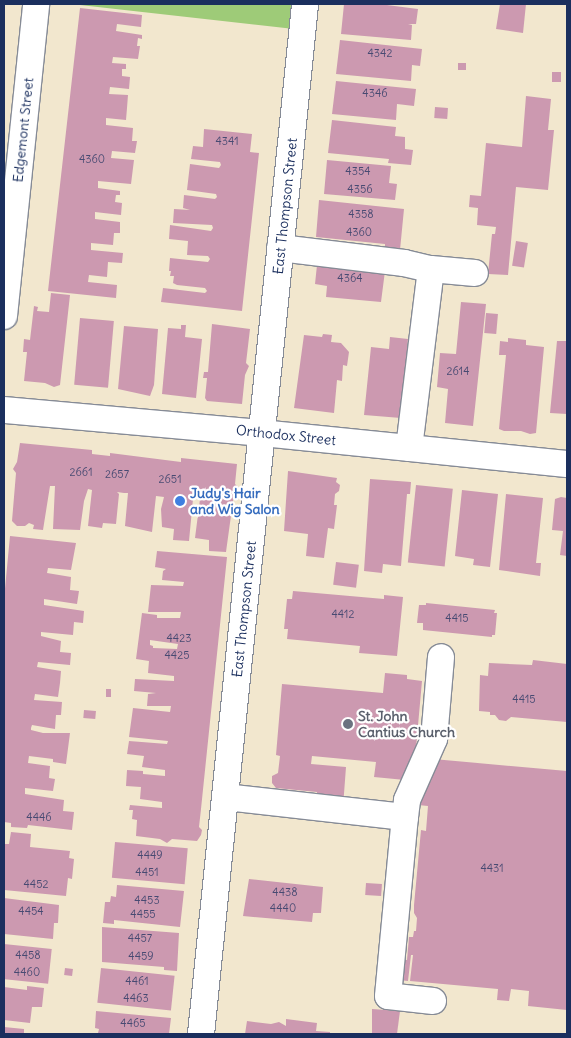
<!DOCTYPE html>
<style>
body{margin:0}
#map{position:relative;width:571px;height:1038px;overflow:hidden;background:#f2e7ce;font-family:Delius,sans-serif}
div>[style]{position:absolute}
.green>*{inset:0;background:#9ecb78}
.building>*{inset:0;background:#cc99b0;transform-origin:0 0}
.roads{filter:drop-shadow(1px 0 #868b96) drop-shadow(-1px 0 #868b96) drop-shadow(0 1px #868b96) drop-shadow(0 -1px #868b96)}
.minor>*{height:26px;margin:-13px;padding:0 13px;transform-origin:13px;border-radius:13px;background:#fff}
.dots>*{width:14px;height:14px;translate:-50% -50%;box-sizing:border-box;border:2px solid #fff;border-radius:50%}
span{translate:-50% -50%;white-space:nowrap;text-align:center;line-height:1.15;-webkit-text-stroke:4.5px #fff;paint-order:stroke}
.number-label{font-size:11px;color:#474a72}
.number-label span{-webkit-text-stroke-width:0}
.street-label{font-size:14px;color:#1b2f5e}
.shop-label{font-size:14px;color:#366cbe;font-weight:700}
.left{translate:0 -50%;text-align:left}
.worship-label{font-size:14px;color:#5b616d;font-weight:700}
.frame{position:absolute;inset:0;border:5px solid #1b2f5e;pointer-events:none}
</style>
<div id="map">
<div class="green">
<i style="clip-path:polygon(71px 4px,305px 4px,303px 30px)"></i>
</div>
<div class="building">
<i style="clip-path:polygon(344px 4px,379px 4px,418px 9px,416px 24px,408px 24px,412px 25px,411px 40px,341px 34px)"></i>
<i style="clip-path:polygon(500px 4px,526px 4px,523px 33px,496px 29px)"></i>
<i style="clip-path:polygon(80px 8px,142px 15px,141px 27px,117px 24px,116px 31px,142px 35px,142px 39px,138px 38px,137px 46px,140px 46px,138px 59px,113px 57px,112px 63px,126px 64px,126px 69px,122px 69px,122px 76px,130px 77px,129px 89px,110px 87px,109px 94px,128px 95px,127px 108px,126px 120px,106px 118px,106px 125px,133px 128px,132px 141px,137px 141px,135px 153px,112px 151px,111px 158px,134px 160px,131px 184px,98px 181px,98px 188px,120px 191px,120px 195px,116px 195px,115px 202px,122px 203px,121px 215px,95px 212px,95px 219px,120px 222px,120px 233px,114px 233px,113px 245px,91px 243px,91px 250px,123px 253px,122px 263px,108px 262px,107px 277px,89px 275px,88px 282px,117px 285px,116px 298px,48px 291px)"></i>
<i style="clip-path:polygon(340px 40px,422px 49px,420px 66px,412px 65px,411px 81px,336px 74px)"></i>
<i style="left:458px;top:63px;width:8px;height:7px"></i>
<i style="left:552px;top:72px;width:9px;height:10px"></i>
<i style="clip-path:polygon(336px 81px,416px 89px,414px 106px,397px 104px,396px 120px,332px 114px)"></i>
<i style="clip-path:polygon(526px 96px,551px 99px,548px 130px,554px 130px,548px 190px,516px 187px,508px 275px,488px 274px,492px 234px,495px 234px,496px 227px,477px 225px,478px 208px,469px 207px,470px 195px,481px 196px,486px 143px,522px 147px)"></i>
<i style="left:435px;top:107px;width:13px;height:11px;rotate:4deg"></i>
<i style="clip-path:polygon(332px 120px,396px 127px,395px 136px,405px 137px,405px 149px,413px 150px,411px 165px,388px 163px,389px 159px,328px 153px)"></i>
<i style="clip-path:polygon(204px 129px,252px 134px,250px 152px,259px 153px,242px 311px,161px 302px,163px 288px,205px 293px,207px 291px,205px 288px,177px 285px,173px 283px,174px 276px,170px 276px,171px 271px,169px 271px,170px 258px,208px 262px,210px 259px,208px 256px,187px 255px,188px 241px,169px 239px,170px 225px,211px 231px,213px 228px,212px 225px,173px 223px,174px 209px,190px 210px,183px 208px,184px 195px,215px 199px,217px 197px,216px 194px,187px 190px,190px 164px,219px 168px,221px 165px,220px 162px,191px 159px,193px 146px,203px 147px)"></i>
<i style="clip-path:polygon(327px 160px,391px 166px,389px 183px,397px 184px,395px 200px,324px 194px)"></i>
<i style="clip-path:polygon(319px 200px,404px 209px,400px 250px,385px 248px,385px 244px,316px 237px)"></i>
<i style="left:516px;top:241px;width:12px;height:25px;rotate:9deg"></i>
<i style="clip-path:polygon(317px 265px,385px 271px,381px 302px,326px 297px,327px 286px,315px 284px)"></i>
<i style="clip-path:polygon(51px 293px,70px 295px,60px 385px,54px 387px,45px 383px,24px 381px,27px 352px,23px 352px,24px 339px,30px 340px,34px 306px,38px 307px,37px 311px,49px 312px)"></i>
<i style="clip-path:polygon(461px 302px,486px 304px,473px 426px,445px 423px,448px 389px,437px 387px,440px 353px,456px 354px)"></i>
<i style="left:486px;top:313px;width:12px;height:20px;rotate:5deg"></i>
<i style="left:80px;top:318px;width:34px;height:67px;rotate:5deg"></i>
<i style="clip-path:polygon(212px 324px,250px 329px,246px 363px,249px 366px,245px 375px,242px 404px,207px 401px,205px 398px,207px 378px,203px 378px,204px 372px,208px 372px)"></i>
<i style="clip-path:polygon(181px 325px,186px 325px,185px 337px,202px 339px,196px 398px,162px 394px,168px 328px,181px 329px)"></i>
<i style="clip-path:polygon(124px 326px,158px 329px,154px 385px,150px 396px,118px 389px)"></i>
<i style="clip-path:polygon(323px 334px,332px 335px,331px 342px,341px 343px,349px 352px,347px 366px,343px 365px,342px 381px,337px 380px,334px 413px,294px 408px,304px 335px,322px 337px)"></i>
<i style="clip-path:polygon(390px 337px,408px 339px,401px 418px,364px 415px,371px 347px,389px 349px)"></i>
<i style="clip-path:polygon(508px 338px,526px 340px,526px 345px,544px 347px,536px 433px,530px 434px,521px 431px,504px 431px,499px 429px,506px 355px,499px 355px,500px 341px,508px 342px)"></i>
<i style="clip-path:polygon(557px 341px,567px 341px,567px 414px,550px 413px)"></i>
<i style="clip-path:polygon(20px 443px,92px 450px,92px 454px,110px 456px,110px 453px,181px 462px,181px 458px,237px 464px,235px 484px,238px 487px,238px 491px,234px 494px,226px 552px,209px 551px,209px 540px,195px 538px,200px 499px,193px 499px,189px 541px,173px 540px,174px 529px,162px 527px,161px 509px,164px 497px,156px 496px,152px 532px,125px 526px,128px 493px,124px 493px,117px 492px,119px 494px,116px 524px,103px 523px,102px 528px,88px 526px,92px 490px,88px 489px,84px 501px,80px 530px,53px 529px,55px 486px,50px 486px,43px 530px,33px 529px,34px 525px,29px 523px,25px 526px,17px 526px,12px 521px,16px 473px,13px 469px,17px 462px)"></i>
<i style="clip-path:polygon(288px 471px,337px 478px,336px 482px,340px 485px,339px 491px,335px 494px,334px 505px,337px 505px,334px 529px,328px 528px,324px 558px,306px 556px,308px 534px,284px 531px)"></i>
<i style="clip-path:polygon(370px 479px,411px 482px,410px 494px,407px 494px,401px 566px,383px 564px,382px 573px,364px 571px)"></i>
<i style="left:416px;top:485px;width:37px;height:78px;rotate:6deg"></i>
<i style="clip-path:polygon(462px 490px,498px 494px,490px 567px,473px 565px,474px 559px,455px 556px)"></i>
<i style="clip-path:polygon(506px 494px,543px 498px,536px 563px,541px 563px,540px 576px,499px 570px)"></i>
<i style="clip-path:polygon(561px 497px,567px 498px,567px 556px,560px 555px,563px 531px,552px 530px,555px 499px)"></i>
<i style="clip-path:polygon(10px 536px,76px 543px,71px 570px,48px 568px,47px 573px,71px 577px,70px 590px,79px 591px,77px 604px,44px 599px,44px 605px,84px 611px,83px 623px,74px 622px,73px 635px,41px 632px,41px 636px,61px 641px,60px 652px,71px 653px,70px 665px,38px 662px,37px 667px,61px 671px,60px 683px,58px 697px,35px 694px,34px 700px,62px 702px,61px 715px,56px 715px,55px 729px,32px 725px,31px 728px,31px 730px,43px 733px,70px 733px,66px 764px,53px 762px,53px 759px,29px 756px,28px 763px,50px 766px,49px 778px,55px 779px,53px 791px,25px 788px,25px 794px,64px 800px,63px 811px,74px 812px,72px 830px,28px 825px,27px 828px,11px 827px,11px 823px,4px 822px,4px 599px)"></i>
<i style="clip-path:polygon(evenodd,157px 551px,227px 557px,201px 809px,199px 827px,202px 830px,201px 835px,197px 841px,172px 839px,167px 843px,160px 839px,136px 836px,137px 820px,132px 819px,133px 810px,129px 810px,130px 805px,162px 808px,162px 802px,140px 799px,141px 787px,126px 786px,127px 770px,143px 771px,143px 774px,165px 776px,165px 770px,142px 767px,144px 756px,127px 754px,129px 741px,167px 744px,168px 741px,129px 737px,133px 708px,170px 712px,171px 706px,147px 706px,148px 694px,156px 693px,134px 691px,135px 679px,174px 681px,174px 676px,148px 673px,149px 661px,136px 659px,142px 613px,157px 615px,157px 618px,180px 618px,181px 612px,148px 612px,151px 585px,183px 586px,184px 582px,162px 580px,163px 571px,166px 569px,155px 567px,157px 551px,150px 640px,178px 644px,177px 649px,153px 648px,153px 646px,150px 645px,150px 640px)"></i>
<i style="left:336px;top:562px;width:23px;height:23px;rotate:7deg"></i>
<i style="clip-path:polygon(293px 591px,384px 599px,384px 595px,403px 597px,397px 656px,359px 653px,360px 646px,287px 639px,288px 629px,284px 629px,287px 599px,292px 599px)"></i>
<i style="clip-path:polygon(426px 603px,495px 610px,494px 613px,497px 613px,495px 635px,492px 635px,492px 637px,423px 630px,423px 623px,417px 623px,419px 605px,426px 605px)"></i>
<i style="clip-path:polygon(533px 660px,567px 664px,567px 722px,511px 717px,506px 721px,499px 720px,495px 715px,490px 715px,490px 712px,479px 711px,480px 675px,488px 676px,489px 663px,532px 665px)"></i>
<i style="clip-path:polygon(385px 673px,407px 675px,407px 679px,422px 681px,414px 770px,406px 769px,405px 780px,374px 777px,376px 762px,312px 756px,311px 764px,346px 767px,343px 807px,316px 805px,317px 792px,276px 788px,272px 783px,272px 776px,278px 773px,280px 756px,276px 755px,282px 684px,383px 693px)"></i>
<i style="left:106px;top:689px;width:5px;height:8px"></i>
<i style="left:84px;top:710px;width:12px;height:8px;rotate:5deg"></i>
<i style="clip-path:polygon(433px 759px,567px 771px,567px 1010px,528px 1006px,529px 991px,511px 989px,509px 1001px,497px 1000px,498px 989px,410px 981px,413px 955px,411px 955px,408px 981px,399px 980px,400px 960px,407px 960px,409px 937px,413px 937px,414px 931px,416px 931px,417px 918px,414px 913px,414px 905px,421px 830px,426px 831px,428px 806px,418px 805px,426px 782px,431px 782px)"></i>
<i style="clip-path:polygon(11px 832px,31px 834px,30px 847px,70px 851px,69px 858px,74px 859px,72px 879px,68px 878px,66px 896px,4px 890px,4px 844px,9px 844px)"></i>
<i style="left:115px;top:842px;width:73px;height:36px;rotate:5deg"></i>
<i style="clip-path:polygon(249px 879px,323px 887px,321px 913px,313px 913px,312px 922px,243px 916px)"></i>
<i style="left:366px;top:883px;width:16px;height:12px;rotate:4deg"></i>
<i style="clip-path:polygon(117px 885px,184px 891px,180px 927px,114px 920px,114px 924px,103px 923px,105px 902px,110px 902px,111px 896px,116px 897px)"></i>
<i style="clip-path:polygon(4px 898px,59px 905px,58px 923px,54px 923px,53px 939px,4px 934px)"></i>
<i style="clip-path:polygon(102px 927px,179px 933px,177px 971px,164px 970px,164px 967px,102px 962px)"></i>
<i style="left:4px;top:944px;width:48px;height:35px;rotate:6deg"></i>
<i style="left:65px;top:968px;width:8px;height:7px;rotate:7deg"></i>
<i style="left:101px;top:968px;width:74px;height:35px;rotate:6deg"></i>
<i style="clip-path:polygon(27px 986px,44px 988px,42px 1007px,32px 1007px,30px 1023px,4px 1020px,4px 987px,27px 990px)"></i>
<i style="clip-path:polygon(372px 1009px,400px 1011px,397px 1034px,372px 1034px)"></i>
<i style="clip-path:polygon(96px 1011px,171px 1018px,169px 1034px,103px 1034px,98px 1033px,99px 1029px,95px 1028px)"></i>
<i style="clip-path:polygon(286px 1019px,317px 1023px,316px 1031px,330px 1032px,330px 1034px,245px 1034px,247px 1021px,271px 1024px,279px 1022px,286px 1026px)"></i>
<i style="clip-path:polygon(4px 1027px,24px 1029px,24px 1034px,4px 1034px)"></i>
</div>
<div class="roads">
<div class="minor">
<i style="left:280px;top:248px;width:125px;rotate:6.9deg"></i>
<i style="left:404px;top:263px;width:28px;rotate:13deg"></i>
<i style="left:4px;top:316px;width:314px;rotate:-84.1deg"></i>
<i style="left:4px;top:410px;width:258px;rotate:5.1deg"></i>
<i style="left:261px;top:433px;width:308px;rotate:5.8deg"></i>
<i style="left:409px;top:448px;width:180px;rotate:-83deg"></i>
<i style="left:431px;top:269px;width:44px;rotate:5.2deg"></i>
<i style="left:226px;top:797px;width:180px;rotate:6.4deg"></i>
<i style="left:433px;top:1001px;width:45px;rotate:-173.7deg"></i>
<i style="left:388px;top:996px;width:180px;rotate:-84.6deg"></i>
<i style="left:405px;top:817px;width:17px;rotate:-83deg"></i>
<i style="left:407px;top:800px;width:67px;rotate:-66.1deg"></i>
<i style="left:434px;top:739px;width:82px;rotate:-85.1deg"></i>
<i style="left:201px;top:1034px;width:1035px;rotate:-84.23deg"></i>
</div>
</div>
<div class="dots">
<i style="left:180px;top:501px;background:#3f7fe0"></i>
<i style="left:348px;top:724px;background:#6b7280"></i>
</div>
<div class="number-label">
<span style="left:380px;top:53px">4342</span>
<span style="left:375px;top:93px">4346</span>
<span style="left:227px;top:141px">4341</span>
<span style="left:92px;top:159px">4360</span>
<span style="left:358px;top:171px">4354</span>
<span style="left:360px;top:189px">4356</span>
<span style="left:361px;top:214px">4358</span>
<span style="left:359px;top:232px">4360</span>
<span style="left:350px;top:278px">4364</span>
<span style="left:458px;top:371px">2614</span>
<span style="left:81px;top:472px">2661</span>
<span style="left:117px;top:474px">2657</span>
<span style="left:170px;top:479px">2651</span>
<span style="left:343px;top:614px">4412</span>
<span style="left:457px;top:618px">4415</span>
<span style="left:179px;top:638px">4423</span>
<span style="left:177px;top:655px">4425</span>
<span style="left:524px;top:699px">4415</span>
<span style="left:39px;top:817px">4446</span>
<span style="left:150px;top:855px">4449</span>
<span style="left:492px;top:868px">4431</span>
<span style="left:147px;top:872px">4451</span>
<span style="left:36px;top:884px">4452</span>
<span style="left:285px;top:892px">4438</span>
<span style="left:147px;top:900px">4453</span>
<span style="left:283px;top:908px">4440</span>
<span style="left:31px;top:911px">4454</span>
<span style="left:143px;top:914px">4455</span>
<span style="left:140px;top:938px">4457</span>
<span style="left:28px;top:955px">4458</span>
<span style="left:141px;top:956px">4459</span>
<span style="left:27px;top:972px">4460</span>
<span style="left:137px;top:981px">4461</span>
<span style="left:136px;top:998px">4463</span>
<span style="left:133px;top:1023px">4465</span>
</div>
<div class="street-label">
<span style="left:23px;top:130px;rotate:-84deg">Edgemont Street</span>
<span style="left:285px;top:206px;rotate:-84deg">East Thompson Street</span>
<span style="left:286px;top:435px;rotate:6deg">Orthodox Street</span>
<span style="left:244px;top:609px;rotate:-84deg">East Thompson Street</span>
</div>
<div class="shop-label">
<span class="left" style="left:190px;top:501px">Judy's Hair<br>and Wig Salon</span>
</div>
<div class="worship-label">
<span class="left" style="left:358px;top:724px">St. John<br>Cantius Church</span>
</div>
<div class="frame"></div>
</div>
